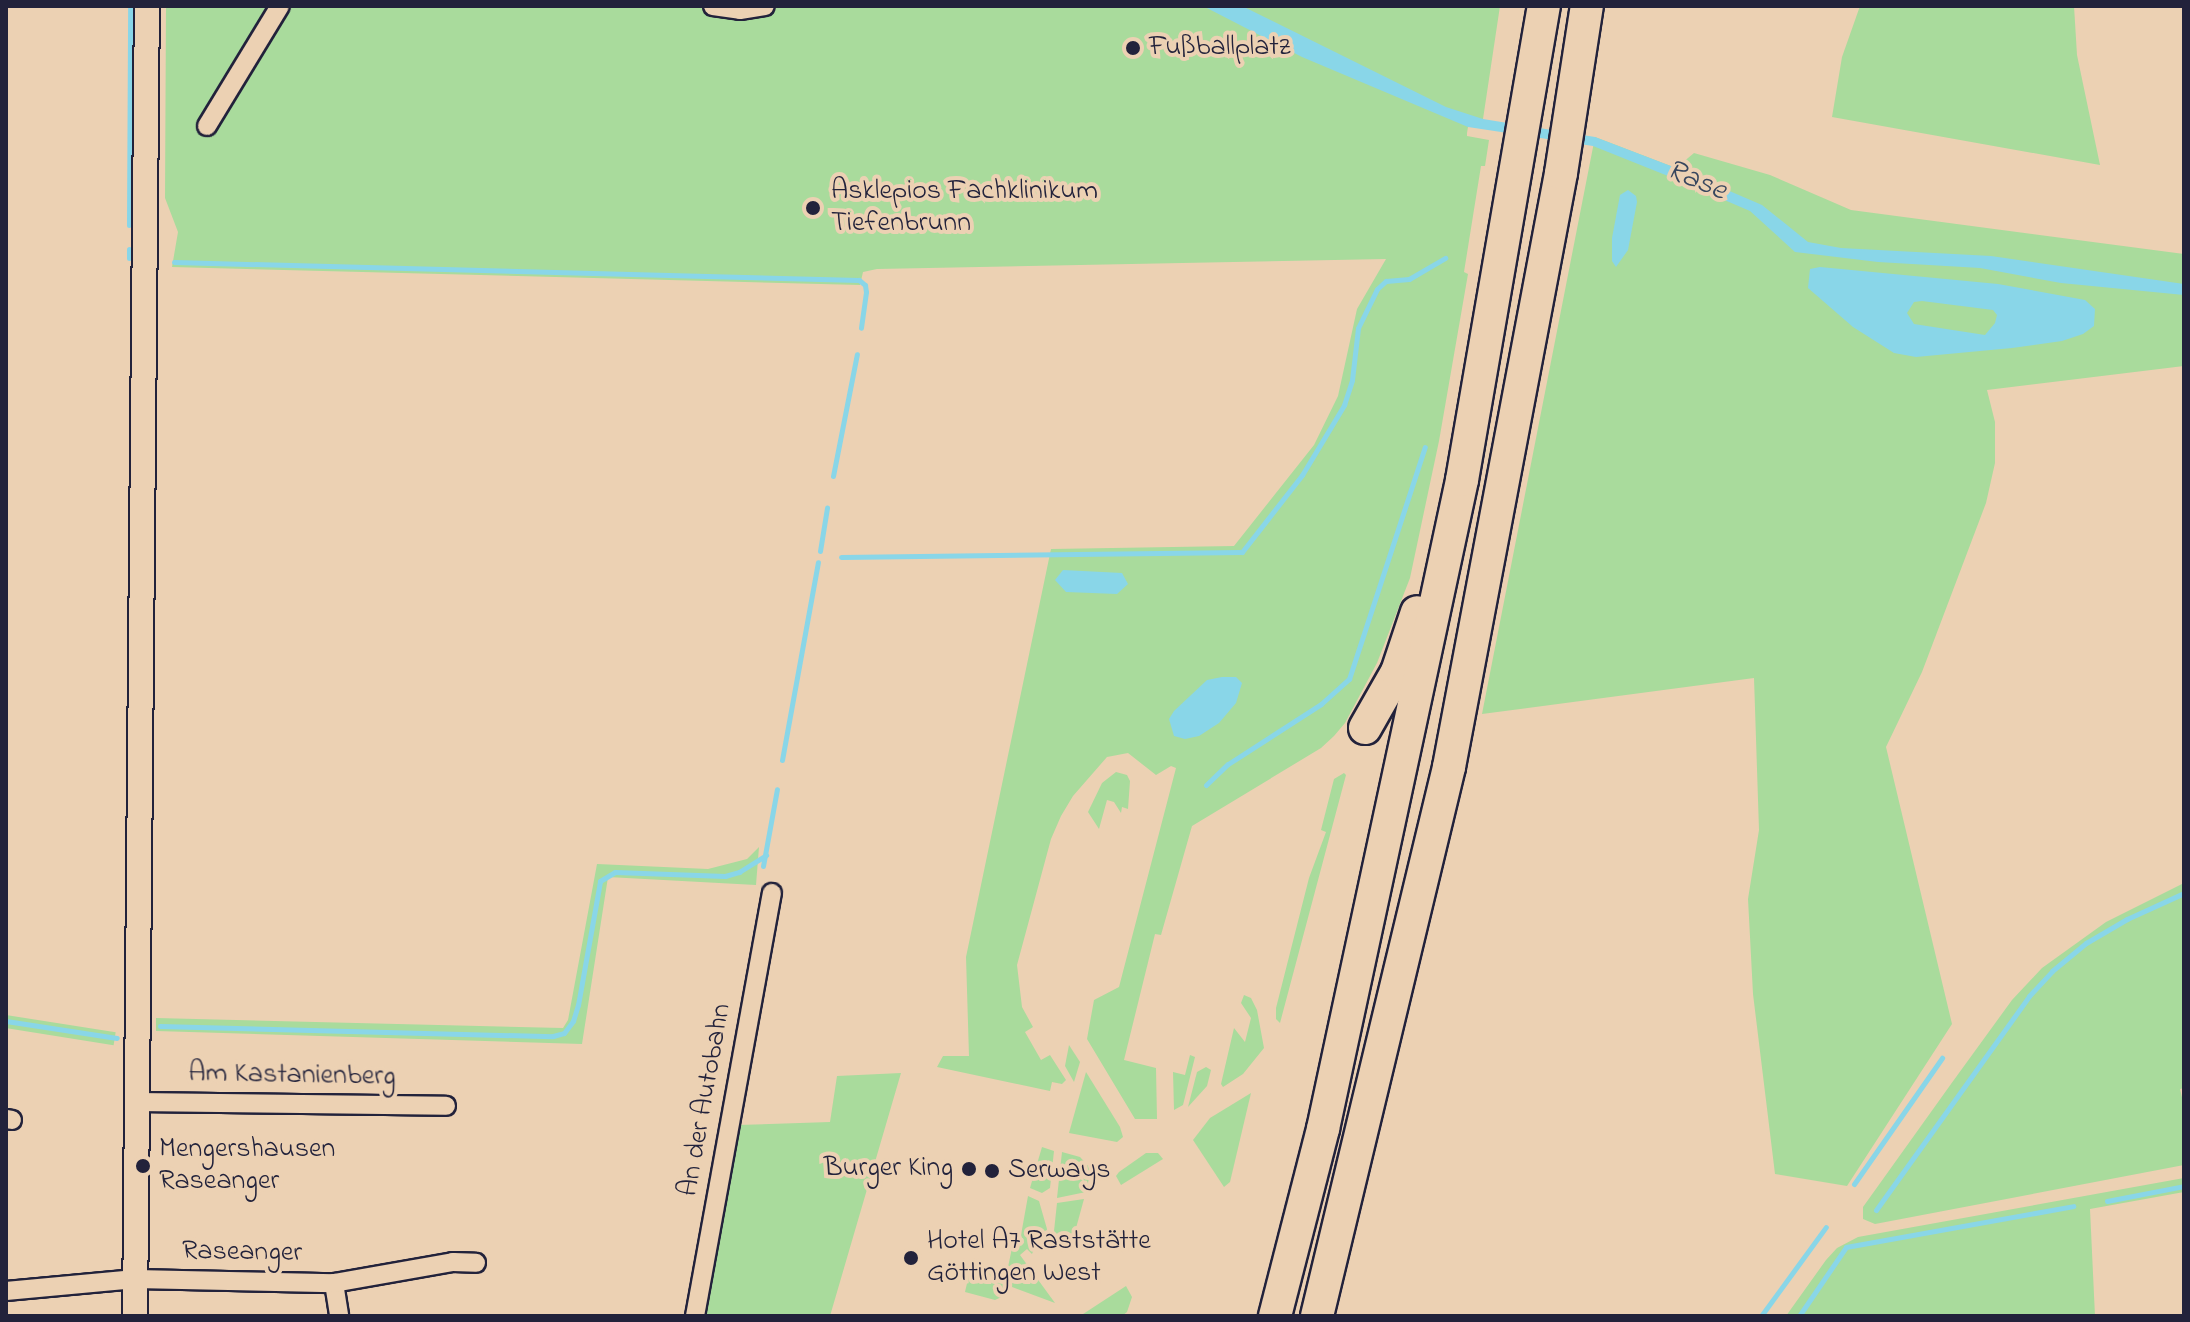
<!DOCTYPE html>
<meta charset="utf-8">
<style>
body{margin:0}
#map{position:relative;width:2190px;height:1322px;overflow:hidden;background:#ecd1b3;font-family:"Indie Flower",sans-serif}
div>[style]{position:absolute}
.green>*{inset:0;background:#a9db9c;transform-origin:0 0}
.water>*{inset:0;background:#89d6e8}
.stream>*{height:5px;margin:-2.5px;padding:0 2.5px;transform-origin:2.5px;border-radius:2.5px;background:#89d6e8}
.roads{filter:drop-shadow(2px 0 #22223b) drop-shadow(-2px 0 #22223b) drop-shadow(0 2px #22223b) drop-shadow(0 -2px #22223b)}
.street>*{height:18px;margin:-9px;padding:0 9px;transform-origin:9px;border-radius:9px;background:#ecd1b3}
.secondary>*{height:24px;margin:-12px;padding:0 12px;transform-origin:12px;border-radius:12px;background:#ecd1b3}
.highway>*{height:32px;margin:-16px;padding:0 16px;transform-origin:16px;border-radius:16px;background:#ecd1b3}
.dots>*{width:22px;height:22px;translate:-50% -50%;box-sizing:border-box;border:4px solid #ecd1b3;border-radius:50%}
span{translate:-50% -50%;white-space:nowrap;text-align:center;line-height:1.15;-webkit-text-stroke:8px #ecd1b3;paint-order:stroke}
.poi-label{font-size:28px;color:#22223b}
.left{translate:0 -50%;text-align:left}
.right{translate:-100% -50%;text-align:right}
.street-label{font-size:28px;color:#22223b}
.water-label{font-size:30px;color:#37465e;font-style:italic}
.frame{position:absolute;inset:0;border:8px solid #22223b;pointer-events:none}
</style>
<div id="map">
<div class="green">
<i style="clip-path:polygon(166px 6px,1500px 6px,1483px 119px,1468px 127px,1467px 133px,1467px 136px,1489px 140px,1485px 166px,1481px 166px,1464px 272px,1468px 274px,1439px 441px,1410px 578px,1377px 663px,1345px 723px,1334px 736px,1321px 748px,1192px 826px,1161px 935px,1155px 934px,1124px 1060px,1156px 1068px,1157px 1119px,1135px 1119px,1087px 1039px,1094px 1000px,1119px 987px,1176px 768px,1171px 766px,1156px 775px,1128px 753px,1107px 757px,1073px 796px,1061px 816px,1051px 839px,1017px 965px,1022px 1007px,1033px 1027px,1025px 1032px,1041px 1060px,1050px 1055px,1066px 1080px,1062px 1084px,1052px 1082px,1050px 1091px,937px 1067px,943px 1056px,969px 1056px,966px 957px,1051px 549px,1234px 546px,1314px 445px,1338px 396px,1357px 309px,1386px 259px,877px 269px,863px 272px,860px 285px,172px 267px,178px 232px,165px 198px)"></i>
<i style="clip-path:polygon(1860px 6px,2074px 6px,2077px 55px,2100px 165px,1832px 117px,1842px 57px)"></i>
<i style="clip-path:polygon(1595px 137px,1676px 168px,1694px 153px,1770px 175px,1851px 210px,2184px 254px,2184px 366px,1987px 390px,1995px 422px,1995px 463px,1986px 503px,1922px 672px,1886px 747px,1952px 1024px,1847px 1186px,1775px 1174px,1753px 994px,1748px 899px,1759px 830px,1754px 678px,1482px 714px)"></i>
<i style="clip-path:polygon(1116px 772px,1127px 775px,1130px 781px,1128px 809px,1122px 807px,1121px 813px,1114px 802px,1107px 800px,1099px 829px,1088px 812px,1102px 783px)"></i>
<i style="clip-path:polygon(1344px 773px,1346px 775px,1280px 1023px,1276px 1019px,1276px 1008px,1309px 878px,1326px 832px,1321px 830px,1334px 779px)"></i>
<i style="clip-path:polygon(759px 847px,756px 885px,608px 877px,582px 1044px,156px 1031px,156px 1018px,563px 1028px,568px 1020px,597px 864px,708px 869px,747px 859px)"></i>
<i style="clip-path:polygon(2184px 883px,2184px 1088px,2180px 1089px,2184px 1106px,2184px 1165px,1875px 1224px,1863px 1219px,1863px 1207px,1951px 1084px,2012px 1000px,2042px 968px,2106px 922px)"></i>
<i style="clip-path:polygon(1244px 995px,1251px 998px,1257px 1010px,1264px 1048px,1243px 1074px,1223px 1087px,1221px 1084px,1234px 1028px,1245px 1042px,1251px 1018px,1241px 1003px)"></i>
<i style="left:6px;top:1015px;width:111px;height:13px;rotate:9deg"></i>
<i style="clip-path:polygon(1069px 1045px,1080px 1062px,1074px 1082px,1065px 1066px)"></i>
<i style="clip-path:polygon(1190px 1055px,1195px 1057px,1183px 1105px,1174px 1110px,1173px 1072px,1185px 1075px)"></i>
<i style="clip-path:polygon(1206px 1067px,1211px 1070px,1207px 1086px,1188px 1107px,1197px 1072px)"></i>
<i style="clip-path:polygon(1086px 1072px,1120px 1127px,1123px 1137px,1117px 1142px,1069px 1133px)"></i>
<i style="clip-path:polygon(901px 1073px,830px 1316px,703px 1316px,737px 1125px,830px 1122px,837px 1076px)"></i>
<i style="clip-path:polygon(1251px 1093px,1230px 1182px,1224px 1187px,1193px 1140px,1210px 1118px)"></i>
<i style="clip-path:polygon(1042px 1147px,1054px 1151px,1050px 1188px,1042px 1193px,1030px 1188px)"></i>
<i style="clip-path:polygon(1062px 1152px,1080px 1157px,1091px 1169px,1086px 1192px,1057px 1198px)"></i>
<i style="clip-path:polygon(1146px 1153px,1158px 1153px,1163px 1159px,1121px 1185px,1116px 1176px,1119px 1172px)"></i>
<i style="clip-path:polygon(2184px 1178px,2184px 1192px,2090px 1209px,2095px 1316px,1786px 1316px,1826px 1260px,1837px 1248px,1858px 1237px)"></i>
<i style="clip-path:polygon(1028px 1196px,1039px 1201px,1047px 1229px,1046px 1237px,1036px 1244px,1032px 1254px,1027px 1249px,1020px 1255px,1055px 1303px,1012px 1287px,1000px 1265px,1008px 1267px,1012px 1248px,1024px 1243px,1021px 1235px)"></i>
<i style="clip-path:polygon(1084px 1199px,1073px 1239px,1062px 1245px,1054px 1231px,1057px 1203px)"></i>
<i style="clip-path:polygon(971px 1266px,1000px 1274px,1008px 1289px,1006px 1295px,995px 1300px,965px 1292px)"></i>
<i style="clip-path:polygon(1126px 1286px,1132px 1297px,1127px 1312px,1122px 1316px,1080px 1316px)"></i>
</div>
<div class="water">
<i style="clip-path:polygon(1203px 6px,1242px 6px,1446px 107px,1483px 119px,1595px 137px,1676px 168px,1762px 205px,1808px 242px,1841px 248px,1991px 256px,2184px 284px,2184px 295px,2061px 283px,1980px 268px,1878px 262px,1795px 252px,1750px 211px,1673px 178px,1593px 146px,1468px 127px,1302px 57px)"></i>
<i style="clip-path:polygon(1628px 190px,1636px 196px,1637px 202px,1628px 250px,1616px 267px,1612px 261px,1612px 238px,1620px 195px)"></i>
<i style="clip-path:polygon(evenodd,1820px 267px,1998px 284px,2085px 300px,2095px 309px,2094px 326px,2083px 334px,2062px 341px,2012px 348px,1916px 357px,1894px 353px,1853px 327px,1808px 288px,1810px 269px,1820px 267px,1922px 301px,1993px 310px,1997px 315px,1995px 323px,1985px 335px,1914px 324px,1907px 313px,1914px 302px,1922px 301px)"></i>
<i style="clip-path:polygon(1063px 570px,1122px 573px,1128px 584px,1117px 594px,1066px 592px,1055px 580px)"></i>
<i style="clip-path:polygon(1222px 677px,1236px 677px,1242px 683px,1236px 703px,1219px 723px,1199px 736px,1185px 739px,1174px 736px,1169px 719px,1174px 711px,1207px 680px)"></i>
</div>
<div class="stream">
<i style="left:129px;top:225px;width:219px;rotate:-89.7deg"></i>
<i style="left:129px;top:249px;width:9px;rotate:90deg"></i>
<i style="left:174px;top:262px;width:685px;rotate:1.51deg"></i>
<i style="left:859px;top:280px;width:8px;rotate:40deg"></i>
<i style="left:865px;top:285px;width:7px;rotate:82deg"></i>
<i style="left:866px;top:292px;width:36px;rotate:98deg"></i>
<i style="left:833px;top:476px;width:124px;rotate:-78.9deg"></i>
<i style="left:820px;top:551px;width:44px;rotate:-80.8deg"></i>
<i style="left:841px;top:557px;width:401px;rotate:-0.7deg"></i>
<i style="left:1242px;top:552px;width:98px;rotate:-52.1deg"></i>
<i style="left:1302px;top:475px;width:82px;rotate:-59deg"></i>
<i style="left:1344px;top:405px;width:26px;rotate:-72deg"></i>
<i style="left:1352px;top:380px;width:52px;rotate:-83.4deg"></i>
<i style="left:1358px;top:328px;width:43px;rotate:-64deg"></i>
<i style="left:1377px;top:289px;width:12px;rotate:-42deg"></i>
<i style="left:1386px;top:281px;width:23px;rotate:-5deg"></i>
<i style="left:1409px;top:279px;width:42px;rotate:-30.3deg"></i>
<i style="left:782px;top:760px;width:201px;rotate:-79.7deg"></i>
<i style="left:1206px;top:785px;width:30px;rotate:-44deg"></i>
<i style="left:1228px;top:764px;width:111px;rotate:-32.8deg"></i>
<i style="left:1321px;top:704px;width:38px;rotate:-42deg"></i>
<i style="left:1349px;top:679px;width:244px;rotate:-71.9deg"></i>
<i style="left:763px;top:866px;width:78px;rotate:-79.7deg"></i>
<i style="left:6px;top:1021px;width:112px;rotate:8.7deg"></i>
<i style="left:160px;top:1026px;width:393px;rotate:1.5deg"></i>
<i style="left:553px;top:1036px;width:11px;rotate:-15deg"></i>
<i style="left:564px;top:1033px;width:15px;rotate:-53deg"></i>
<i style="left:573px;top:1021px;width:17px;rotate:-73deg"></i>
<i style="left:578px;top:1005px;width:126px;rotate:-79.9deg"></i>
<i style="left:600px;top:881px;width:17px;rotate:-31deg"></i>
<i style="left:615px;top:872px;width:110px;rotate:2.1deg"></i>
<i style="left:725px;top:876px;width:15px;rotate:-16deg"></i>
<i style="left:739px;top:872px;width:32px;rotate:-32deg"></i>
<i style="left:1854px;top:1184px;width:154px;rotate:-55.1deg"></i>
<i style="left:2107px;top:1201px;width:78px;rotate:-11deg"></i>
<i style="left:1876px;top:1210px;width:263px;rotate:-54.4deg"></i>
<i style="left:2029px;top:996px;width:34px;rotate:-47deg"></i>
<i style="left:2052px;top:971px;width:44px;rotate:-39.5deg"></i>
<i style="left:2086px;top:943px;width:48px;rotate:-30.3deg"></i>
<i style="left:2127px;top:919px;width:63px;rotate:-24.5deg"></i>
<i style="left:1761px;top:1316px;width:110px;rotate:-53.9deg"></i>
<i style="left:1799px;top:1316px;width:83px;rotate:-55.7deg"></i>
<i style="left:1846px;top:1247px;width:231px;rotate:-10.2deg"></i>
</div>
<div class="roads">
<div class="street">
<i style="left:713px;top:6px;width:27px;rotate:8deg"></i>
<i style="left:740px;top:10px;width:25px;rotate:-9deg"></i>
<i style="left:207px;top:126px;width:140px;rotate:-58.7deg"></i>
<i style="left:137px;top:1102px;width:309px;rotate:0.7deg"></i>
<i style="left:6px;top:1119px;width:6px;rotate:9deg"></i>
<i style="left:334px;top:1283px;width:33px;rotate:81deg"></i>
<i style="left:6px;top:1291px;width:130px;rotate:-5.3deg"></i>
<i style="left:135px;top:1279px;width:199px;rotate:1.2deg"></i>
<i style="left:334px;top:1283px;width:121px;rotate:-10deg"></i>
<i style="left:453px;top:1262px;width:23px;rotate:2deg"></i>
<i style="left:695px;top:1316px;width:430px;rotate:-79.7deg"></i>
</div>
<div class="secondary">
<i style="left:135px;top:1316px;width:1310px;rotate:-89.48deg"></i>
</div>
<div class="highway">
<i style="left:1365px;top:728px;width:64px;rotate:-60.3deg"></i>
<i style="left:1397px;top:672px;width:63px;rotate:-71.6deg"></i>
<i style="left:1275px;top:1316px;width:193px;rotate:-75.6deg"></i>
<i style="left:1323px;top:1129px;width:664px;rotate:-77.91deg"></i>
<i style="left:1462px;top:480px;width:481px;rotate:-80.2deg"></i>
<i style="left:1317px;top:1316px;width:565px;rotate:-76.48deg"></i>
<i style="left:1449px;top:767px;width:604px;rotate:-79.32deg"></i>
<i style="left:1561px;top:173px;width:169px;rotate:-81.2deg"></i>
</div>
</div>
<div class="dots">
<i style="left:1133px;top:48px;background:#22223b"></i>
<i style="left:813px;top:208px;background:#22223b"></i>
<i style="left:143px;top:1166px;background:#22223b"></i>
<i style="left:969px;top:1169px;background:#22223b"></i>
<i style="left:992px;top:1171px;background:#22223b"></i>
<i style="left:911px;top:1258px;background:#22223b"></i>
</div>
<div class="poi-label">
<span class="left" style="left:1149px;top:48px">Fußballplatz</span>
<span class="left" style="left:831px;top:208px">Asklepios Fachklinikum<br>Tiefenbrunn</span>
<span class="left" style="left:159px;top:1166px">Mengershausen<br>Raseanger</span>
<span class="right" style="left:953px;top:1169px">Burger King</span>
<span class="left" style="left:1008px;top:1171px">Serways</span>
<span class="left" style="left:927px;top:1258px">Hotel A7 Raststätte<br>Göttingen West</span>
</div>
<div class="street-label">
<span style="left:292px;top:1076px;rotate:1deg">Am Kastanienberg</span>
<span style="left:706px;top:1100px;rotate:-80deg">An der Autobahn</span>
<span style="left:242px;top:1253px;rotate:1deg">Raseanger</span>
</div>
<div class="water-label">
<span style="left:1696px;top:181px;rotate:23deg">Rase</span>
</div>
<div class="frame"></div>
</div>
